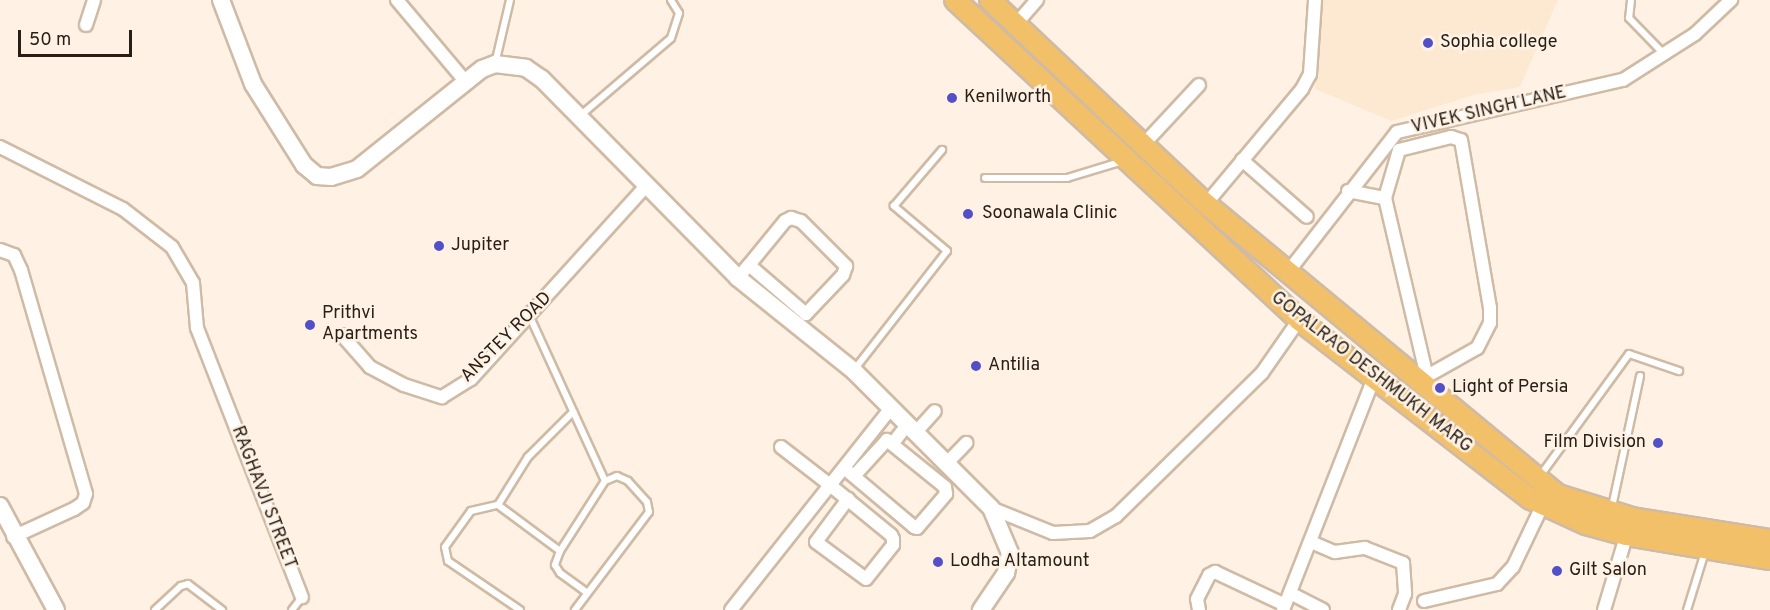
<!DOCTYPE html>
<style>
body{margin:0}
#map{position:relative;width:1770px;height:610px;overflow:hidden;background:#fff2e4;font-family:Overpass,sans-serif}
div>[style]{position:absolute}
.built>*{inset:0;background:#fde8d1}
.roads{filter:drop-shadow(2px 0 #cfbba5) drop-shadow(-2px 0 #cfbba5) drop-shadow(0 2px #cfbba5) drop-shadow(0 -2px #cfbba5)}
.lane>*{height:6px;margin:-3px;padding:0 3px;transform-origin:3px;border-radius:3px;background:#fff}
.street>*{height:12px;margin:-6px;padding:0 6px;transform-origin:6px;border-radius:6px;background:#fff}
.secondary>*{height:16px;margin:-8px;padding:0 8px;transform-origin:8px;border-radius:8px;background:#fff}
.primary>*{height:20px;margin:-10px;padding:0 10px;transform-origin:10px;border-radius:10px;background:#f3c06a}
.dots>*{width:16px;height:16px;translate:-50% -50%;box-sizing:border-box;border:3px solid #fff2e4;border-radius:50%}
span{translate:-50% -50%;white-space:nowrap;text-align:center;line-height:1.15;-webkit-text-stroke:5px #fff2e4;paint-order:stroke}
.poi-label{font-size:18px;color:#282017}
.left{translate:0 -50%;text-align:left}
.right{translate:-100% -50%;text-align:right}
.street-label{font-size:18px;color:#282017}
.scale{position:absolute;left:18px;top:30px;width:114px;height:27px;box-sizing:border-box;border:3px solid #282017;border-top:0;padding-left:8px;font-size:18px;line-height:21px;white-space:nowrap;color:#282017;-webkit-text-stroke:4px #fff2e4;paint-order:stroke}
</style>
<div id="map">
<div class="built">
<i style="clip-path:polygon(1319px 0,1558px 0,1520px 87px,1474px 95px,1391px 121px,1315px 89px)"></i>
</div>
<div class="roads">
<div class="lane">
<i style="left:1631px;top:0;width:18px;rotate:96deg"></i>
<i style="left:1629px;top:18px;width:50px;rotate:45.8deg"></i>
<i style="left:495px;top:64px;width:66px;rotate:-76.8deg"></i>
<i style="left:581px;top:115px;width:118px;rotate:-40.5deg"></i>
<i style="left:671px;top:38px;width:26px;rotate:-72deg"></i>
<i style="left:679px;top:13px;width:15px;rotate:-122deg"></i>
<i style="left:985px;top:178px;width:82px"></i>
<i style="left:1067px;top:178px;width:59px;rotate:-16.9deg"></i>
<i style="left:530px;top:317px;width:180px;rotate:65.4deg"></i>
<i style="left:605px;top:481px;width:13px;rotate:-23deg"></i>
<i style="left:617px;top:476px;width:12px;rotate:24deg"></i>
<i style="left:628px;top:481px;width:28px;rotate:48deg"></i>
<i style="left:647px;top:502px;width:10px;rotate:79deg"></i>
<i style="left:649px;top:512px;width:123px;rotate:127.1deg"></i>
<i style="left:854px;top:370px;width:151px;rotate:-52deg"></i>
<i style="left:947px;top:251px;width:70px;rotate:-139.7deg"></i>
<i style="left:894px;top:206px;width:74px;rotate:-49.4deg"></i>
<i style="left:1540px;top:476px;width:151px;rotate:-53.9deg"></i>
<i style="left:1629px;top:354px;width:53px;rotate:18.8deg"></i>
<i style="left:498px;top:505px;width:77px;rotate:36.6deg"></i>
<i style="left:560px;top:551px;width:83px;rotate:-57.3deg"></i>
<i style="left:1612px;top:507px;width:134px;rotate:-77.9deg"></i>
<i style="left:560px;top:551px;width:15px;rotate:110deg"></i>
<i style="left:555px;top:565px;width:9px;rotate:58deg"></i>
<i style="left:560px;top:573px;width:34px;rotate:36deg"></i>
<i style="left:155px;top:610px;width:35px;rotate:-43deg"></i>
<i style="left:181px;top:586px;width:7px;rotate:-16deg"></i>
<i style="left:188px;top:584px;width:43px;rotate:37.4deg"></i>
<i style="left:292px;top:610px;width:16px;rotate:-52deg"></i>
<i style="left:520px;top:610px;width:87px;rotate:-145.8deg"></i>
<i style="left:448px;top:561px;width:14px;rotate:-102deg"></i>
<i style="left:445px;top:547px;width:44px;rotate:-54.2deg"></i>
<i style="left:471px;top:511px;width:28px;rotate:-13deg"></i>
<i style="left:498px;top:505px;width:57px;rotate:-58deg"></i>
<i style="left:528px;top:457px;width:64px;rotate:-45deg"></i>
<i style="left:1687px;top:610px;width:61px;rotate:-72.8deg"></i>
</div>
<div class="street">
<i style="left:397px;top:0;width:106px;rotate:50deg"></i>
<i style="left:1016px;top:24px;width:32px;rotate:-49deg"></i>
<i style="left:86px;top:25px;width:26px;rotate:-72deg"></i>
<i style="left:1143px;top:145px;width:82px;rotate:-47deg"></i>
<i style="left:0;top:147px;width:138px;rotate:26.8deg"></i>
<i style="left:123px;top:209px;width:62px;rotate:37.8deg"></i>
<i style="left:172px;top:247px;width:42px;rotate:59.7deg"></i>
<i style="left:193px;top:283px;width:45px;rotate:84.9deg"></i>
<i style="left:197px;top:328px;width:289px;rotate:68.7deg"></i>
<i style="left:1242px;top:160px;width:86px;rotate:41.2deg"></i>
<i style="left:1348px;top:191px;width:38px;rotate:11deg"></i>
<i style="left:1385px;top:198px;width:189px;rotate:76.8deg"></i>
<i style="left:1385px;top:198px;width:50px;rotate:-73.7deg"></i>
<i style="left:1399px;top:150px;width:54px;rotate:-14deg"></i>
<i style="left:1451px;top:137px;width:10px;rotate:17deg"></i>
<i style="left:1461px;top:140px;width:170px;rotate:80.2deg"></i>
<i style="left:1490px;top:308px;width:15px;rotate:90deg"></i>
<i style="left:1490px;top:323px;width:28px;rotate:117deg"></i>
<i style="left:1477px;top:348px;width:55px;rotate:150.6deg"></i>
<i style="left:1206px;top:204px;width:150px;rotate:-50.1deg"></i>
<i style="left:1302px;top:89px;width:17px;rotate:-62deg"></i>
<i style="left:1310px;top:74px;width:74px;rotate:-86.1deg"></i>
<i style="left:0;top:250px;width:15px;rotate:20deg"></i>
<i style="left:14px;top:255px;width:17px;rotate:65deg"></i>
<i style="left:21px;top:270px;width:233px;rotate:73.8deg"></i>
<i style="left:86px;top:494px;width:9px;rotate:108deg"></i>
<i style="left:83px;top:503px;width:11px;rotate:146deg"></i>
<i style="left:74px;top:509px;width:67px;rotate:155.3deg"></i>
<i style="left:1288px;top:272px;width:177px;rotate:-52.1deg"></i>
<i style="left:1397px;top:132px;width:232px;rotate:-13deg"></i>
<i style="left:1623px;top:80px;width:85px;rotate:-32.6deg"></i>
<i style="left:1695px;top:34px;width:50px;rotate:-43.4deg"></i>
<i style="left:738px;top:278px;width:17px;rotate:-50deg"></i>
<i style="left:749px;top:265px;width:57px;rotate:-50.7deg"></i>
<i style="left:785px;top:221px;width:7px;rotate:-27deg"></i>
<i style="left:791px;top:218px;width:10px;rotate:17deg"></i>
<i style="left:801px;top:221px;width:64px;rotate:45deg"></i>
<i style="left:846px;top:266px;width:9px;rotate:108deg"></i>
<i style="left:843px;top:275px;width:54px;rotate:133.5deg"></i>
<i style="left:806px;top:314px;width:75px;rotate:-139.3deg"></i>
<i style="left:342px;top:335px;width:43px;rotate:48.8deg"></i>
<i style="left:370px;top:367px;width:38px;rotate:28deg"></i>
<i style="left:404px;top:385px;width:40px;rotate:18deg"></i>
<i style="left:442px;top:397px;width:34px;rotate:-32deg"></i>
<i style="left:471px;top:379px;width:262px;rotate:-47.8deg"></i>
<i style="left:916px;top:432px;width:28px;rotate:-48deg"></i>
<i style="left:893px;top:443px;width:24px;rotate:-52deg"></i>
<i style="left:781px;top:447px;width:62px;rotate:37.8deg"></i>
<i style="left:830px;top:485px;width:79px;rotate:39.3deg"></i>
<i style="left:891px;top:535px;width:4px;rotate:63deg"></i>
<i style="left:893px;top:539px;width:6px;rotate:90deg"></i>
<i style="left:893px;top:545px;width:43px;rotate:128.5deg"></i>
<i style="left:866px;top:579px;width:62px;rotate:-143.5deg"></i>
<i style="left:816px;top:542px;width:54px;rotate:-53.3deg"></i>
<i style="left:947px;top:463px;width:28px;rotate:-46deg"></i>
<i style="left:844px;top:468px;width:92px;rotate:40.1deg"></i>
<i style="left:914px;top:527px;width:3px;rotate:18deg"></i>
<i style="left:917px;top:528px;width:45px;rotate:-49.5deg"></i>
<i style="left:946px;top:494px;width:7px;rotate:-98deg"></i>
<i style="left:945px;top:487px;width:75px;rotate:-141deg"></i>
<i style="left:887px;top:440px;width:49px;rotate:132.5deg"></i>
<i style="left:991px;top:508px;width:67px;rotate:22deg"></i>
<i style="left:1053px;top:533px;width:37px;rotate:-3deg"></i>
<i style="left:1090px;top:531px;width:30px;rotate:-30deg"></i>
<i style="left:1116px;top:516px;width:204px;rotate:-44.4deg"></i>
<i style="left:1262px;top:373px;width:65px;rotate:-55.1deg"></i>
<i style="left:1311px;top:542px;width:26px;rotate:23deg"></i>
<i style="left:1335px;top:552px;width:30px;rotate:-8deg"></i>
<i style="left:1365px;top:548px;width:41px;rotate:21.5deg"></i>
<i style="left:1403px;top:563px;width:31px;rotate:86deg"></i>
<i style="left:1405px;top:594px;width:17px;rotate:111deg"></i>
<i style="left:1290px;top:593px;width:37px;rotate:27deg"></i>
<i style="left:1424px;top:601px;width:75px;rotate:-13.1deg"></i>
<i style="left:1497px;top:584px;width:23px;rotate:-47deg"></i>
<i style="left:1513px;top:567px;width:70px;rotate:-64.5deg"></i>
<i style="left:731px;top:610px;width:258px;rotate:-51.6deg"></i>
<i style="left:1199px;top:610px;width:11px;rotate:-100deg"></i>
<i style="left:1197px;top:599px;width:27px;rotate:-63deg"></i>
<i style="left:1209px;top:575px;width:7px;rotate:-27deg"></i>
<i style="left:1215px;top:572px;width:77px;rotate:25.2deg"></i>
<i style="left:1283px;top:610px;width:249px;rotate:-68.6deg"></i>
<i style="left:1604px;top:610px;width:84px;rotate:-73.3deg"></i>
</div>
<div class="secondary">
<i style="left:221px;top:0;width:90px;rotate:69.1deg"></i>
<i style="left:253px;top:84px;width:96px;rotate:57.8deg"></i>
<i style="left:304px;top:165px;width:17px;rotate:40deg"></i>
<i style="left:317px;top:176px;width:14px;rotate:4deg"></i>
<i style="left:331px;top:177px;width:27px;rotate:-17deg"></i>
<i style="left:357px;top:169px;width:160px;rotate:-38.7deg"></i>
<i style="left:482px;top:69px;width:14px;rotate:-21deg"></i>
<i style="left:495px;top:64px;width:31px;rotate:7deg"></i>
<i style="left:526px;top:68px;width:19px;rotate:35deg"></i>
<i style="left:542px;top:79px;width:279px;rotate:45.4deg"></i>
<i style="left:738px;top:278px;width:149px;rotate:38.7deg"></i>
<i style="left:854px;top:371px;width:194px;rotate:45deg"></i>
<i style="left:991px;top:508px;width:49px;rotate:67.1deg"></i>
<i style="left:1010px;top:553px;width:20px;rotate:101deg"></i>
<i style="left:1006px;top:573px;width:45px;rotate:124deg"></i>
<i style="left:0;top:506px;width:118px;rotate:61.7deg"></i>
</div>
<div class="primary">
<i style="left:955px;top:0;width:470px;rotate:42.9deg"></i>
<i style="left:1299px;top:320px;width:293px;rotate:37.7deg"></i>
<i style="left:1531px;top:499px;width:60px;rotate:24.4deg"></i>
<i style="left:1586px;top:524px;width:41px;rotate:15.4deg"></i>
<i style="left:1626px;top:535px;width:146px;rotate:9.5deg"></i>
<i style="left:990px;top:0;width:297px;rotate:43.4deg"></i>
<i style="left:1206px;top:204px;width:457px;rotate:39.6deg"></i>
<i style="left:1558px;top:495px;width:77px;rotate:17.3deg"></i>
<i style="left:1632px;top:518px;width:140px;rotate:9.1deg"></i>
</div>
</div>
<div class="dots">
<i style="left:1428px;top:43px;background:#534fc6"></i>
<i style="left:952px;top:98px;background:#534fc6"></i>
<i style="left:968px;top:214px;background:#534fc6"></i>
<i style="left:439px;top:246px;background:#534fc6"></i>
<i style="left:310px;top:325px;background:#534fc6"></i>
<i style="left:976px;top:366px;background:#534fc6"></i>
<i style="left:1440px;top:388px;background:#534fc6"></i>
<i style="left:1658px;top:443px;background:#534fc6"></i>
<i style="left:938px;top:562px;background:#534fc6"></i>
<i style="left:1557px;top:571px;background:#534fc6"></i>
</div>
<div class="poi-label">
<span class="left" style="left:1440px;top:43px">Sophia college</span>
<span class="left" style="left:964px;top:98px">Kenilworth</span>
<span class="left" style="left:982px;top:214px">Soonawala Clinic</span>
<span class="left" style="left:451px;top:246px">Jupiter</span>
<span class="left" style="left:322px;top:325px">Prithvi<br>Apartments</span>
<span class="left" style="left:988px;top:366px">Antilia</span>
<span class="left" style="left:1452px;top:388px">Light of Persia</span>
<span class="right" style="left:1646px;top:443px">Film Division</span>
<span class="left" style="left:950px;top:562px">Lodha Altamount</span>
<span class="left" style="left:1569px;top:571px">Gilt Salon</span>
</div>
<div class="street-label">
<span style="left:1489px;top:111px;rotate:-13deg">VIVEK SINGH LANE</span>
<span style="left:507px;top:338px;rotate:-45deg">ANSTEY ROAD</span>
<span style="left:1371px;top:373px;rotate:38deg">GOPALRAO DESHMUKH MARG</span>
<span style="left:263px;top:498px;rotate:69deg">RAGHAVJI STREET</span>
</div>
<div class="scale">50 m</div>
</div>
